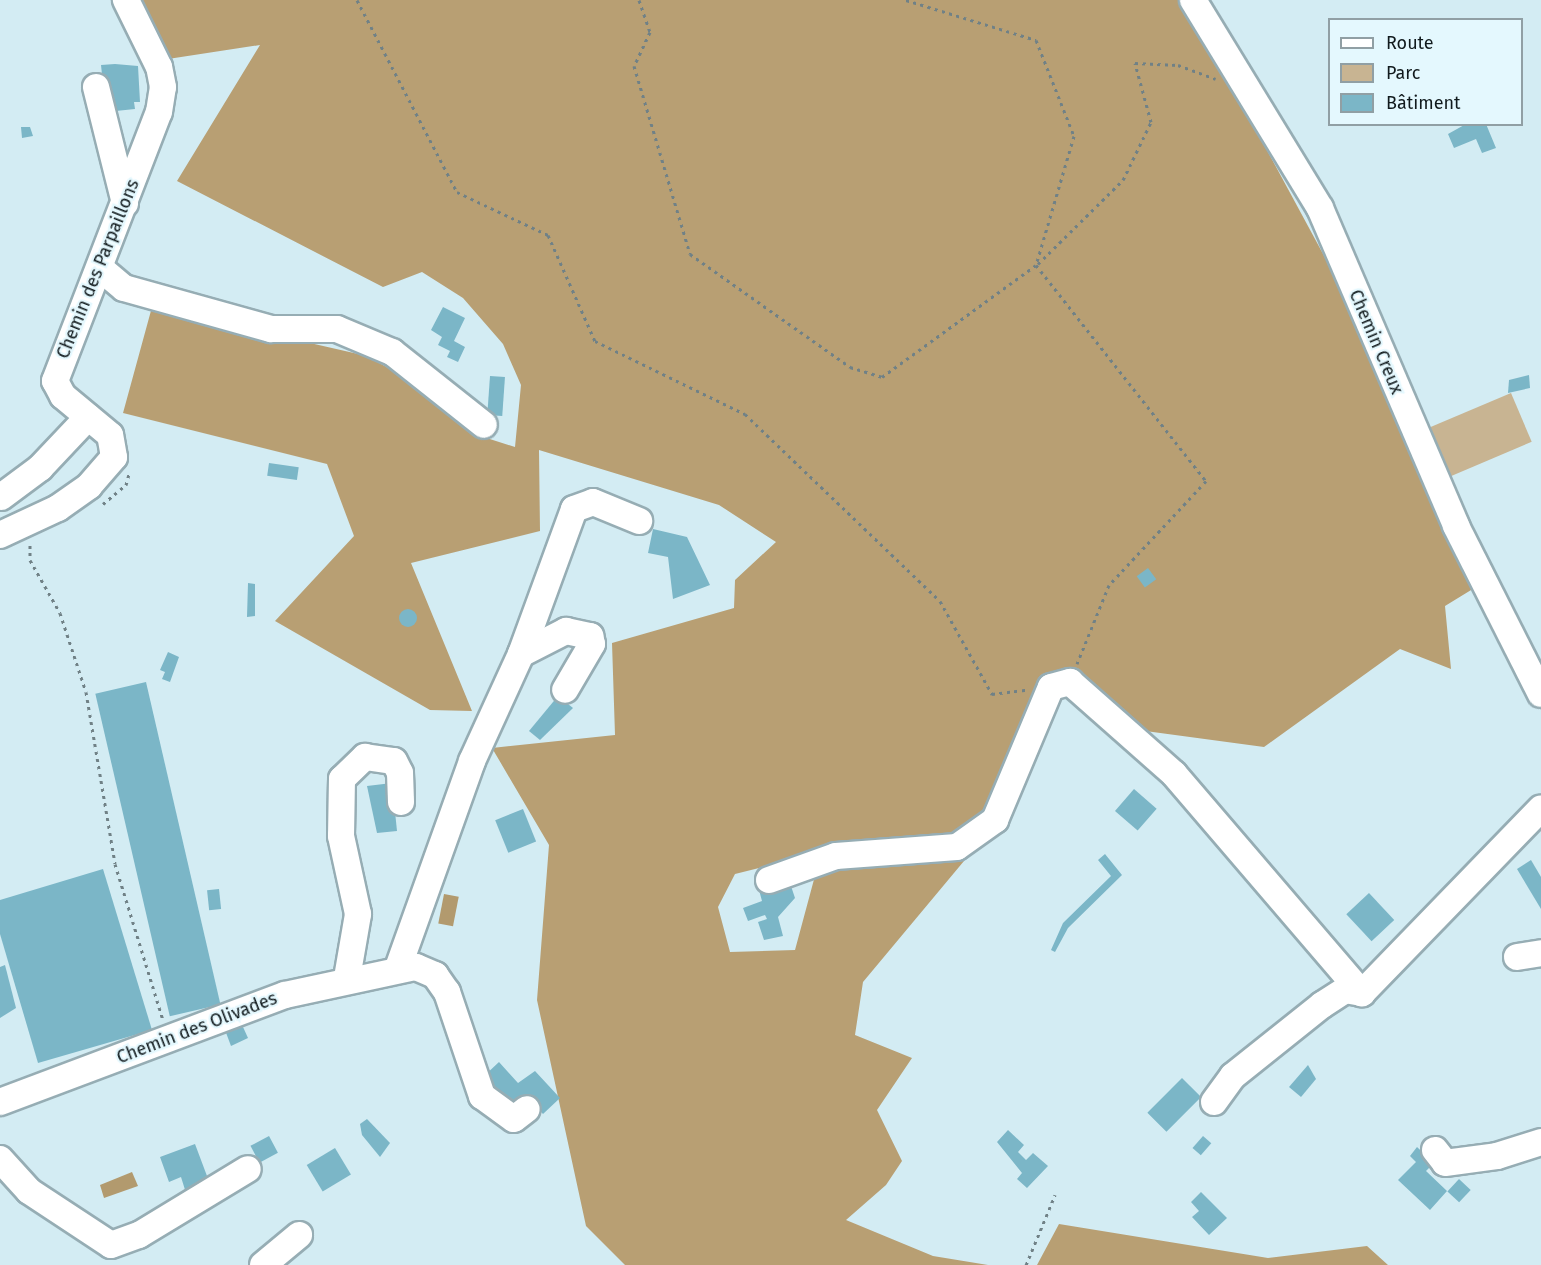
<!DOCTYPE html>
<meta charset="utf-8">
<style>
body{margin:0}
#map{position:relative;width:1541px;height:1265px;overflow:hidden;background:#d3ecf3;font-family:"Fira Sans",sans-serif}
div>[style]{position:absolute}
.green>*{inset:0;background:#c8b492;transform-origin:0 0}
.forest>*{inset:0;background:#b89f73}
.water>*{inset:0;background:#b29a6e;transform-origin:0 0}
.building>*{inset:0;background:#7bb6c7;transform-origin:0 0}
.round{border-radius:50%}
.path>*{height:3px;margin-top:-1.5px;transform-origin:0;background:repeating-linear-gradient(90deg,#708186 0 3px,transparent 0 7.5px)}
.roads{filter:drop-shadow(2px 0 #96adb4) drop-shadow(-2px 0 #96adb4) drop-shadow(0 2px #96adb4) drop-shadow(0 -2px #96adb4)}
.minor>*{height:26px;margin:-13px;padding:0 13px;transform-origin:13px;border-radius:13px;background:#fff}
span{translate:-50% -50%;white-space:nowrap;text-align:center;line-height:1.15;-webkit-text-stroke:4.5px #e4f8fe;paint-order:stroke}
.street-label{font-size:18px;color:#111a1d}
.legend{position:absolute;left:1328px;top:18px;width:195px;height:108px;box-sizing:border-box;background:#e4f8fe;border:2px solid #909fa4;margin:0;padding:8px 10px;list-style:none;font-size:18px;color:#111a1d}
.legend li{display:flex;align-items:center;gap:12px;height:30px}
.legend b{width:30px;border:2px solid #909fa4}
</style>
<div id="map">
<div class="green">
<i style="left:1511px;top:393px;width:53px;height:95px;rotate:67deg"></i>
</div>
<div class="forest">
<i style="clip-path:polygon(139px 0,1184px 0,1189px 6px,1368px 337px,1476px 587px,1445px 606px,1451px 669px,1400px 649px,1264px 747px,1138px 730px,1071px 668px,1047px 674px,992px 805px,961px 837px,835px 849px,735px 874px,718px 907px,730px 952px,795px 950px,816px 872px,955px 854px,964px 861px,863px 982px,855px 1035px,912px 1058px,877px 1110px,902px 1161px,886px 1185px,846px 1220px,933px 1256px,988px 1265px,625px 1265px,586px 1226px,537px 1000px,549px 845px,492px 748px,615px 735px,612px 643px,734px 608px,735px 580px,776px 542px,719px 505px,539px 450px,540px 531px,411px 563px,472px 711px,430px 710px,275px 621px,354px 536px,327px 464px,123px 413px,152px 307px,367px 356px,427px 390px,471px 433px,515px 447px,521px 385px,503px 344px,463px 298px,422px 272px,383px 287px,177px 181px,260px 45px,168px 59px)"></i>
<i style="clip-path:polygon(1059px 1224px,1268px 1258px,1367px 1246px,1388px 1265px,1037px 1265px)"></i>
</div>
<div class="water">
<i style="left:444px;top:894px;width:15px;height:30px;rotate:11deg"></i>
<i style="clip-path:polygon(132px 1172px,138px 1186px,104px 1198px,100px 1185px)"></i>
</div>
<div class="building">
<i style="clip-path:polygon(115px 64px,138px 66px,140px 102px,134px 102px,135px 109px,106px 112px,101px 65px)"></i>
<i style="clip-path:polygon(1466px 124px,1486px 124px,1496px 148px,1482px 153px,1476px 139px,1454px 148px,1448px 134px)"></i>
<i style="clip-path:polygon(21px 127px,30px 127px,33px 136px,22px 138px)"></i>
<i style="clip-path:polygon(443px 307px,465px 318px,454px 341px,465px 347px,458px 362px,447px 357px,450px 351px,438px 345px,442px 337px,431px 330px)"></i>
<i style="clip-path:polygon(1529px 375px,1530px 388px,1508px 393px,1509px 380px)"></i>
<i style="left:490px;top:376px;width:15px;height:39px;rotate:4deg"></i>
<i style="left:269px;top:463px;width:30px;height:13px;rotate:8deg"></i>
<i style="clip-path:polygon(653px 529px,687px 537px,710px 585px,673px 599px,668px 557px,648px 553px)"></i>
<i style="left:1148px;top:568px;width:14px;height:14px;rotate:54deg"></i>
<i style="clip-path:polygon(248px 583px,255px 584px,255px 616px,247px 617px)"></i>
<i class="round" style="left:399px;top:609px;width:18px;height:18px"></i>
<i style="clip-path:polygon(168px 652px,179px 657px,170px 682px,162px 679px,165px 672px,160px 670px)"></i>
<i style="left:146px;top:682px;width:331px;height:52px;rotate:77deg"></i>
<i style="clip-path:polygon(558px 696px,573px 708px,540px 740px,529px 731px)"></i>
<i style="clip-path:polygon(392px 783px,397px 831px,377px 833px,367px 786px)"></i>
<i style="left:1134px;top:789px;width:30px;height:29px;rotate:41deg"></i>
<i style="left:523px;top:809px;width:35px;height:30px;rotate:68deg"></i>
<i style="clip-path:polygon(1105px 854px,1122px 875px,1068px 928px,1055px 952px,1051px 950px,1063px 923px,1111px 876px,1098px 860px)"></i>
<i style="clip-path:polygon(1531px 860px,1541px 877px,1541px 909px,1517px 869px)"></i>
<i style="clip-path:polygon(103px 869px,152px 1030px,38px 1063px,0 934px,0 900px)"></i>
<i style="clip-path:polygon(789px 880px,795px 898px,778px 917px,783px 936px,764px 940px,758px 922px,767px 919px,765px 915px,748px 921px,743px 908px,762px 901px,759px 890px)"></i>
<i style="left:219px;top:889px;width:20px;height:12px;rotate:84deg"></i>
<i style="left:1369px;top:893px;width:37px;height:31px;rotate:47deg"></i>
<i style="clip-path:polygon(5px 965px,16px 1008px,0 1018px,0 967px)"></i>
<i style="clip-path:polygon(243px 1027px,248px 1038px,231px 1046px,225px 1030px)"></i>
<i style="clip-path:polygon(499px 1062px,518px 1083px,535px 1071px,560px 1098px,543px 1114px,527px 1097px,513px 1110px,483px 1077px)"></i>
<i style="clip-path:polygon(1308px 1065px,1316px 1079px,1301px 1097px,1289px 1087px)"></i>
<i style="left:1182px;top:1078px;width:27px;height:49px;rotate:45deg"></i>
<i style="clip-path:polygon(367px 1119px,390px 1143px,380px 1157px,362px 1135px,360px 1124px)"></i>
<i style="clip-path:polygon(1008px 1130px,1024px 1145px,1018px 1152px,1026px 1160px,1033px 1153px,1048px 1166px,1027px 1188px,1017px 1179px,1022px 1173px,997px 1142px)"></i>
<i style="left:269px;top:1136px;width:19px;height:21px;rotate:62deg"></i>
<i style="left:1203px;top:1136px;width:11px;height:16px;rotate:41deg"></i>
<i style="clip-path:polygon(195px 1144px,210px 1184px,186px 1193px,181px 1177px,169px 1182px,160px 1157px)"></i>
<i style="clip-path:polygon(1417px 1147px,1434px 1163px,1426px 1171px,1447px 1191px,1430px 1210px,1398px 1180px,1416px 1162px,1410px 1156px)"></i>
<i style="left:335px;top:1148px;width:31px;height:33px;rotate:59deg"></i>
<i style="left:1459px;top:1179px;width:16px;height:17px;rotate:43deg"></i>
<i style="clip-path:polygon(1201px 1192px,1227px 1218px,1209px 1235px,1192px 1217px,1199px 1211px,1191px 1202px)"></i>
</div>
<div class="path">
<i style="left:357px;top:0;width:216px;rotate:62.5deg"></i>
<i style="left:457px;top:192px;width:101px;rotate:25.3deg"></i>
<i style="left:548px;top:235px;width:116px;rotate:66.1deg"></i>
<i style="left:595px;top:341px;width:167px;rotate:26deg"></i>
<i style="left:745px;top:414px;width:270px;rotate:43.8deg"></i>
<i style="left:940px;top:601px;width:107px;rotate:60.8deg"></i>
<i style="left:992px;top:694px;width:35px;rotate:-7deg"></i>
<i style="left:639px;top:0;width:34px;rotate:71deg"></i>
<i style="left:650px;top:32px;width:38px;rotate:115deg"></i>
<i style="left:634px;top:66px;width:196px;rotate:73.4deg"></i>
<i style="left:690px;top:254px;width:196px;rotate:35.2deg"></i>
<i style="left:850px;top:367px;width:34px;rotate:17deg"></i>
<i style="left:882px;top:377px;width:190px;rotate:-36deg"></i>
<i style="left:1036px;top:265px;width:275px;rotate:51.8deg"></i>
<i style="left:1206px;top:481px;width:142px;rotate:133deg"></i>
<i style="left:1109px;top:585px;width:85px;rotate:112.1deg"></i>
<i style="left:906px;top:0;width:136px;rotate:17.1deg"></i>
<i style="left:1036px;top:40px;width:103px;rotate:68.4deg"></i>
<i style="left:1074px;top:136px;width:134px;rotate:106.4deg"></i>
<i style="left:1038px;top:264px;width:120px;rotate:-44.7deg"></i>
<i style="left:1123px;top:180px;width:64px;rotate:-64.2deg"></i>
<i style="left:1151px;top:122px;width:61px;rotate:-105.2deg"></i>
<i style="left:1135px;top:63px;width:43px;rotate:2.7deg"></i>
<i style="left:1178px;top:65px;width:40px;rotate:20.2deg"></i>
<i style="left:103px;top:504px;width:30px;rotate:-40deg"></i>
<i style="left:126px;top:485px;width:11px;rotate:-75deg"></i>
<i style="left:30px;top:545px;width:15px;rotate:90deg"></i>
<i style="left:30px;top:560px;width:61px;rotate:60.5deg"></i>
<i style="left:60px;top:613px;width:83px;rotate:71.8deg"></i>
<i style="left:86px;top:692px;width:174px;rotate:80.4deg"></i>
<i style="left:115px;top:864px;width:163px;rotate:72.9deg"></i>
<i style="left:1026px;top:1265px;width:76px;rotate:-67.5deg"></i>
</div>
<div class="roads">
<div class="minor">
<i style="left:1193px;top:0;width:244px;rotate:58.6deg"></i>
<i style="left:1320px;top:208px;width:346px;rotate:66.8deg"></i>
<i style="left:1456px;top:526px;width:188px;rotate:63.2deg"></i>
<i style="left:96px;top:87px;width:120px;rotate:76deg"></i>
<i style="left:100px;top:268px;width:31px;rotate:40deg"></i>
<i style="left:124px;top:288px;width:153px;rotate:15.6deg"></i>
<i style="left:271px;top:329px;width:66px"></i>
<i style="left:337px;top:329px;width:60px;rotate:22.7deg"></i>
<i style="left:392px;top:352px;width:117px;rotate:38.4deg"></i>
<i style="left:1px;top:497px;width:49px;rotate:-36.6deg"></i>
<i style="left:40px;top:468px;width:70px;rotate:-46.7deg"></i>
<i style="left:0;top:535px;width:64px;rotate:-25deg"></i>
<i style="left:58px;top:508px;width:38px;rotate:-35deg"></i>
<i style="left:89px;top:486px;width:38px;rotate:-49deg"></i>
<i style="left:114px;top:457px;width:22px;rotate:-100deg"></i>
<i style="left:110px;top:435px;width:61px;rotate:-140.3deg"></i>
<i style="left:63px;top:396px;width:17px;rotate:-118deg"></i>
<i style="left:55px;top:381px;width:288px;rotate:-68.9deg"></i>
<i style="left:159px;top:112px;width:25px;rotate:-81deg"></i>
<i style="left:163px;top:87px;width:20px;rotate:-101deg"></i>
<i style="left:159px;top:67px;width:75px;rotate:-116.2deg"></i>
<i style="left:521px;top:654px;width:51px;rotate:-27.1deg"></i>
<i style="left:566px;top:631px;width:25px;rotate:12deg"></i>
<i style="left:590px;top:636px;width:8px;rotate:76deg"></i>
<i style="left:592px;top:644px;width:53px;rotate:120.4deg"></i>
<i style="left:769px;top:880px;width:71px;rotate:-19.7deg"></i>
<i style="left:836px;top:856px;width:121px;rotate:-4.3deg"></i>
<i style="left:957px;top:847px;width:47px;rotate:-35.4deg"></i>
<i style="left:995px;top:820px;width:144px;rotate:-67.2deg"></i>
<i style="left:1051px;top:687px;width:20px;rotate:-15deg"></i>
<i style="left:1070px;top:682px;width:139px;rotate:41.5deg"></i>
<i style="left:1174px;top:774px;width:289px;rotate:49.4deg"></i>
<i style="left:1362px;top:993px;width:257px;rotate:-45.9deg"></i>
<i style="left:1517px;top:957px;width:24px;rotate:-9deg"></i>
<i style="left:398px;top:968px;width:220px;rotate:-70.3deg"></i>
<i style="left:472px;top:761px;width:118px;rotate:-65.4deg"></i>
<i style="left:521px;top:654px;width:154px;rotate:-69.9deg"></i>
<i style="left:574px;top:509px;width:20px;rotate:-20deg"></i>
<i style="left:593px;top:502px;width:50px;rotate:22.4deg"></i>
<i style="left:347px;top:978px;width:65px;rotate:-80.2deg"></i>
<i style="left:358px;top:914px;width:80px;rotate:-102.3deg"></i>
<i style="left:341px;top:836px;width:57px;rotate:-89deg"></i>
<i style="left:342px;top:779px;width:32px;rotate:-44deg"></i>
<i style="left:365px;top:757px;width:29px;rotate:8deg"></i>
<i style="left:394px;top:761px;width:13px;rotate:63deg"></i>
<i style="left:400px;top:773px;width:29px;rotate:88deg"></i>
<i style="left:0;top:1102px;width:304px;rotate:-20.6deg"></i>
<i style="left:285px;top:995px;width:134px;rotate:-12.1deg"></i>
<i style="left:416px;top:967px;width:21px;rotate:23deg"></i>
<i style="left:435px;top:975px;width:21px;rotate:55deg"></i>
<i style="left:447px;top:992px;width:110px;rotate:71.4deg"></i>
<i style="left:482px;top:1096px;width:39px;rotate:36deg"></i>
<i style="left:514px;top:1119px;width:16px;rotate:-38deg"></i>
<i style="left:1214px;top:1102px;width:32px;rotate:-54deg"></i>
<i style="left:1233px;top:1076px;width:114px;rotate:-38.6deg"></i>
<i style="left:1322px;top:1005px;width:27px;rotate:-33deg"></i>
<i style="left:1345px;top:990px;width:17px;rotate:10deg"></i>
<i style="left:1435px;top:1150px;width:16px;rotate:52deg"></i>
<i style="left:1445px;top:1163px;width:52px;rotate:-7.7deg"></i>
<i style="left:1497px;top:1156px;width:46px;rotate:-17.7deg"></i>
<i style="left:0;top:1159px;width:43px;rotate:47.8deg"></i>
<i style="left:29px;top:1191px;width:98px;rotate:33.4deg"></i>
<i style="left:111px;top:1245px;width:30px;rotate:-20deg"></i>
<i style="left:139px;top:1235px;width:127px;rotate:-31.2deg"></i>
<i style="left:263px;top:1265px;width:47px;rotate:-39.8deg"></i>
</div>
</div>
<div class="street-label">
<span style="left:98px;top:269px;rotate:-68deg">Chemin des Parpaillons</span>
<span style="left:1376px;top:342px;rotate:67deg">Chemin Creux</span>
<span style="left:197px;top:1028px;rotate:-21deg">Chemin des Olivades</span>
</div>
<ul class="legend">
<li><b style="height:8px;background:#fff"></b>Route</li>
<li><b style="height:16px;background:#c8b492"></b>Parc</li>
<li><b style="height:16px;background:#7bb6c7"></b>Bâtiment</li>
</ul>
</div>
